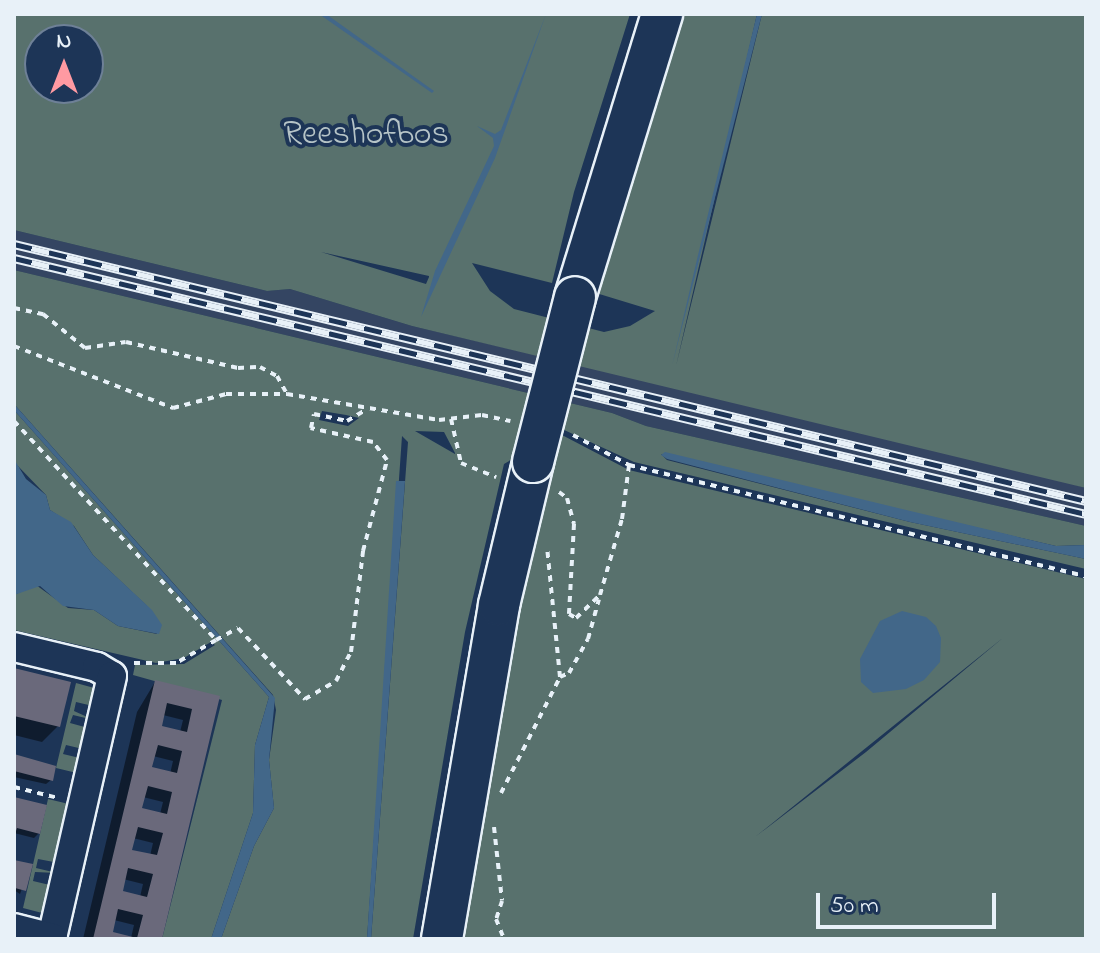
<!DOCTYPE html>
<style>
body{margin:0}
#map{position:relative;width:1100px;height:953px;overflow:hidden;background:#1d3557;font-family:"Indie Flower",sans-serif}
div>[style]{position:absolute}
.built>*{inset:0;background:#344562}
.green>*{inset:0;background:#58716d}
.water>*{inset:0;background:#426789}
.shadow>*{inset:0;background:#0007}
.building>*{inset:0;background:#6a697b}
.path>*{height:4px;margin-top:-2px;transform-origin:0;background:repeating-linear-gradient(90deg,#e8f1f8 0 6px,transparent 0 12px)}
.roads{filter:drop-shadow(2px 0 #e8f1f8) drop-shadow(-2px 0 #e8f1f8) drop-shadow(0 2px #e8f1f8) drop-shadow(0 -2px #e8f1f8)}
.street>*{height:28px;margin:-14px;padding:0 14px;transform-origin:14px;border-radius:14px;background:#1d3557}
.secondary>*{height:40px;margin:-20px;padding:0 20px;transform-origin:20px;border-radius:20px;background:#1d3557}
.rail>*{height:9px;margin-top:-4.5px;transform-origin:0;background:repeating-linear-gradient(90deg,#1d3557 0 18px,#e8f1f8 0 36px);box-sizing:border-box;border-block:2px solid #e8f1f8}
.bridges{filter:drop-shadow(2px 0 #e8f1f8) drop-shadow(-2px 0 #e8f1f8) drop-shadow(0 2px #e8f1f8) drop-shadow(0 -2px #e8f1f8)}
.secondary-bridge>*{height:40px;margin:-20px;padding:0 20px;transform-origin:20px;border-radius:20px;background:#1d3557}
span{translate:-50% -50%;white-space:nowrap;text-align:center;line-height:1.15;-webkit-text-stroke:8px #1d3557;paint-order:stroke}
.park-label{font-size:34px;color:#b6c4c7}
.frame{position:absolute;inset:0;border:16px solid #e8f1f8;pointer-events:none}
.north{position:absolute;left:24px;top:24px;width:80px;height:80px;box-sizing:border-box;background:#1d3557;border:2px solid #6e8097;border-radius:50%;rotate:0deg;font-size:22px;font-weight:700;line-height:32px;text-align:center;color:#e8f1f8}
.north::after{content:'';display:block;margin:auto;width:28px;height:36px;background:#ff9aa2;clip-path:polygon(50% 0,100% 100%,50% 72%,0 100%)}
.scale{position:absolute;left:816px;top:893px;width:180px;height:36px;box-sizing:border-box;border:4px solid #e8f1f8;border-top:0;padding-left:10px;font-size:24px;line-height:28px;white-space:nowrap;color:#e8f1f8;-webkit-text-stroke:6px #1d3557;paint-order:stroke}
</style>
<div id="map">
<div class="built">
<i style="clip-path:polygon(14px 230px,267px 291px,290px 289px,412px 326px,1020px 469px,1086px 488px,1086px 526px,646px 426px,612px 413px,14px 270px)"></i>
</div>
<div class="green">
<i style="clip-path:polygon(evenodd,14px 14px,630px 14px,574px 192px,552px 283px,472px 263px,490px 291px,514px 309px,604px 332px,630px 326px,655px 311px,596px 293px,675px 14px,757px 14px,676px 366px,762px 14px,1086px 14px,1086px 488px,412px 326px,290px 289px,267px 291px,14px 230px,14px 14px,40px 40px,88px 40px,88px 88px,40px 88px,40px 40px,14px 14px,321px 252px,429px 276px,429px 277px,426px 284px,321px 252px)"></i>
<i style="clip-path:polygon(evenodd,14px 270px,612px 413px,646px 426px,1086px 526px,1086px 545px,1056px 546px,661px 454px,667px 460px,910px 522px,1086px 559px,1086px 569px,634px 462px,562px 429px,504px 464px,465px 632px,413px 939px,371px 939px,408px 442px,402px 436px,367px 939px,221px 939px,254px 846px,274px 808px,269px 760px,276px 710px,273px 695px,14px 404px,14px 270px,322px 411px,346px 415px,359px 418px,348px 426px,319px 420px,322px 411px,14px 270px,415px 431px,444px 432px,455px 453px,455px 454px,415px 431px)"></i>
<i style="clip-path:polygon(14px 410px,269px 697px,255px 745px,253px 813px,211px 939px,162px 939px,222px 700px,133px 675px,135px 665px,184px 664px,215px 645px,211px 642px,184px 658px,156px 663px,14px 630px,14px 595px,36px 585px,68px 608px,94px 610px,118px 626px,157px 634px,147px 606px,93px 555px,74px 526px,50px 510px,46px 495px,15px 463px)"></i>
<i style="clip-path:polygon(evenodd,562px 435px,629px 470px,1086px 579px,1086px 939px,454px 939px,498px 694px,562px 435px,1004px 637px,866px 752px,755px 837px,1004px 637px)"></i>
<i style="clip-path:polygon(76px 683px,98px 689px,97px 707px,76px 702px,74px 711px,94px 720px,73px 715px,70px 723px,92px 729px,87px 750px,66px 745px,63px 754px,84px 759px,81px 774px,56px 768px)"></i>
<i style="clip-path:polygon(48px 799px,73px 805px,59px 863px,38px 859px,36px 868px,57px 873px,35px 872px,33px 881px,54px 886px,46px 914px,23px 908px)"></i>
</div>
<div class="water">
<i style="clip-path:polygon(319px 14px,326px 14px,434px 91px,432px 93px)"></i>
<i style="clip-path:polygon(546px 14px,495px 158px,421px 317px,435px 271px,494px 146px,493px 138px,477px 126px,495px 134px,501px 130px)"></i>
<i style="clip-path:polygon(757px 14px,762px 14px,672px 366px,698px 255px)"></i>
<i style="clip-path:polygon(14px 404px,275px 698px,269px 760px,274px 808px,254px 846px,221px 939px,211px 939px,253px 813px,255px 745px,269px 697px,14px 410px)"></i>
<i style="clip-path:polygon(665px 452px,1056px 546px,1086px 545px,1086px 559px,910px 522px,667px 459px,661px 455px)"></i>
<i style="clip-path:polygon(14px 459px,26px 479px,46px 495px,50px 510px,71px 522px,93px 555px,152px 610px,162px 625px,159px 634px,118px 626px,94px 610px,63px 606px,40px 586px,14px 595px)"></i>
<i style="clip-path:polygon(396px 481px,405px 481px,371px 939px,367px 939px)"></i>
<i style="clip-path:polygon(902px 611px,926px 617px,936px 626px,941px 638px,940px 662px,924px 680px,906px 689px,873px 693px,861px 682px,860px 659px,880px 621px)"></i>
</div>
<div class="shadow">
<i style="clip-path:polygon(14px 670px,58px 726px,42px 742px,14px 735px)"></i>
<i style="clip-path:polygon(evenodd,155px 682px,218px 697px,160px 939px,83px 939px,137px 712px,155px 682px,163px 715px,183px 720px,180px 732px,160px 727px,163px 715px,155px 682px,153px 756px,173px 761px,170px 774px,150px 769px,153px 756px,155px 682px,143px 797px,163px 802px,160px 814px,140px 810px,143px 797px,155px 682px,133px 838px,153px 843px,150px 856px,130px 851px,133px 838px,155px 682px,123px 879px,143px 884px,140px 897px,120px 892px,123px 879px,155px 682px,114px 920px,134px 925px,131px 938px,110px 933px,114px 920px)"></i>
<i style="clip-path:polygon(14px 757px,51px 780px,46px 784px,14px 777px)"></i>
<i style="clip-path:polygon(14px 799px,39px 833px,34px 838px,14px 833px)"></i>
<i style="clip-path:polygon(14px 862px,30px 866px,20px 894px,14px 890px)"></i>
</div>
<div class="building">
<i style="clip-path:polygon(14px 668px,71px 682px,60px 727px,14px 716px)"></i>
<i style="clip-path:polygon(evenodd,155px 680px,220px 696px,170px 906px,162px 939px,93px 939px,155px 680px,167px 703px,192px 709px,187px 732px,162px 726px,167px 703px,155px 680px,158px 745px,182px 751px,177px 773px,152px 767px,158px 745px,155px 680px,148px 786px,172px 792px,167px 814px,142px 808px,148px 786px,155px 680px,138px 827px,163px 833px,157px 855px,132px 850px,138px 827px,155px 680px,128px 868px,153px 874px,147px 897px,123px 891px,128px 868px,155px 680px,118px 909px,143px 915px,137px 938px,113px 932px,118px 909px)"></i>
<i style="clip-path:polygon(14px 754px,56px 766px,53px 781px,14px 771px)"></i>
<i style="clip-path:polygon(14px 797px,47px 805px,40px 834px,17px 828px,14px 837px)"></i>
<i style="clip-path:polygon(14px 860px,33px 864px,26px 891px,15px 888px)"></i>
</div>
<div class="path">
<i style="left:14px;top:308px;width:30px;rotate:12deg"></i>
<i style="left:43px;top:314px;width:54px;rotate:39deg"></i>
<i style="left:85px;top:348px;width:41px;rotate:-8.3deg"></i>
<i style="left:126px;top:342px;width:115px;rotate:13.1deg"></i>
<i style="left:238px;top:368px;width:22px;rotate:-3deg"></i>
<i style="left:260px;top:367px;width:19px;rotate:28deg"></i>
<i style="left:277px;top:376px;width:21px;rotate:61deg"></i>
<i style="left:14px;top:346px;width:171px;rotate:21.3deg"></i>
<i style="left:173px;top:408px;width:55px;rotate:-14.8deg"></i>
<i style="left:226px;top:394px;width:61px"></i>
<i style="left:287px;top:394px;width:154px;rotate:9.7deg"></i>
<i style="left:439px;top:420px;width:43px;rotate:-6.6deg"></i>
<i style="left:482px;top:415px;width:29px;rotate:12deg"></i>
<i style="left:451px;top:419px;width:45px;rotate:77.2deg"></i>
<i style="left:461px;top:463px;width:38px;rotate:22deg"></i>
<i style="left:14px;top:421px;width:298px;rotate:47.3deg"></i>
<i style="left:216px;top:640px;width:46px;rotate:150.1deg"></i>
<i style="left:176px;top:663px;width:43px;rotate:180deg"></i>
<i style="left:573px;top:435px;width:64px;rotate:28.2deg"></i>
<i style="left:629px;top:465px;width:470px;rotate:13.7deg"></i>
<i style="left:559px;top:492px;width:10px;rotate:37deg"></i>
<i style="left:567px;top:498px;width:27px;rotate:75deg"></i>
<i style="left:574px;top:524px;width:90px;rotate:93.2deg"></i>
<i style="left:569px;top:614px;width:8px;rotate:30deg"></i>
<i style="left:576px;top:618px;width:33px;rotate:-44deg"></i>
<i style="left:600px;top:595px;width:79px;rotate:-73.9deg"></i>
<i style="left:622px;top:519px;width:54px;rotate:-82.6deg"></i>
<i style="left:216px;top:640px;width:25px;rotate:-29deg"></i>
<i style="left:238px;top:628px;width:98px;rotate:46.7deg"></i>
<i style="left:305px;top:699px;width:36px;rotate:-30deg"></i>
<i style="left:336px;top:681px;width:33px;rotate:-63deg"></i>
<i style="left:351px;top:652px;width:102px;rotate:-83.2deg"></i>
<i style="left:363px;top:551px;width:94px;rotate:-75.2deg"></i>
<i style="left:387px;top:460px;width:23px;rotate:-128deg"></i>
<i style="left:373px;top:442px;width:64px;rotate:-167.3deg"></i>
<i style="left:311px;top:428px;width:14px;rotate:-78deg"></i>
<i style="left:314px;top:414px;width:34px;rotate:12deg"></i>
<i style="left:347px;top:421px;width:21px;rotate:-31deg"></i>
<i style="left:560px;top:677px;width:10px;rotate:-24deg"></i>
<i style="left:569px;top:673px;width:39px;rotate:-61deg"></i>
<i style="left:588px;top:639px;width:41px;rotate:-74.6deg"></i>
<i style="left:14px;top:787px;width:45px;rotate:14deg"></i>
<i style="left:501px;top:793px;width:130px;rotate:-63deg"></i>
<i style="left:560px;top:677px;width:131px;rotate:-95.7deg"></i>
<i style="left:494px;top:827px;width:74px;rotate:83.8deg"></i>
<i style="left:502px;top:901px;width:19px;rotate:108deg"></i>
<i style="left:496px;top:919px;width:22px;rotate:68deg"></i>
</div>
<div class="roads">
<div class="street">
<i style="left:14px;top:647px;width:85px;rotate:13.5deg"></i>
<i style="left:97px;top:667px;width:17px;rotate:31deg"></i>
<i style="left:112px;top:676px;width:270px;rotate:102.9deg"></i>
<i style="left:14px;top:928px;width:40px;rotate:14.4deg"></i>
</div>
<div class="secondary">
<i style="left:575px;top:297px;width:296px;rotate:-72.9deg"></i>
<i style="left:442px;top:939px;width:339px;rotate:-80.3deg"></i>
<i style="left:499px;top:605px;width:147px;rotate:-76.6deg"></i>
</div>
</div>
<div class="rail">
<i style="left:14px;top:244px;width:1102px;rotate:13.48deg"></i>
<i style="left:14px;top:258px;width:1102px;rotate:13.43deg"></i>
</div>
<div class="bridges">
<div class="secondary-bridge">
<i style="left:533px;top:462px;width:170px;rotate:-75.7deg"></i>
</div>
</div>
<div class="park-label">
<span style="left:366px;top:136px">Reeshofbos</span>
</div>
<div class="frame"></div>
<div class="north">N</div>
<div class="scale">50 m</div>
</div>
